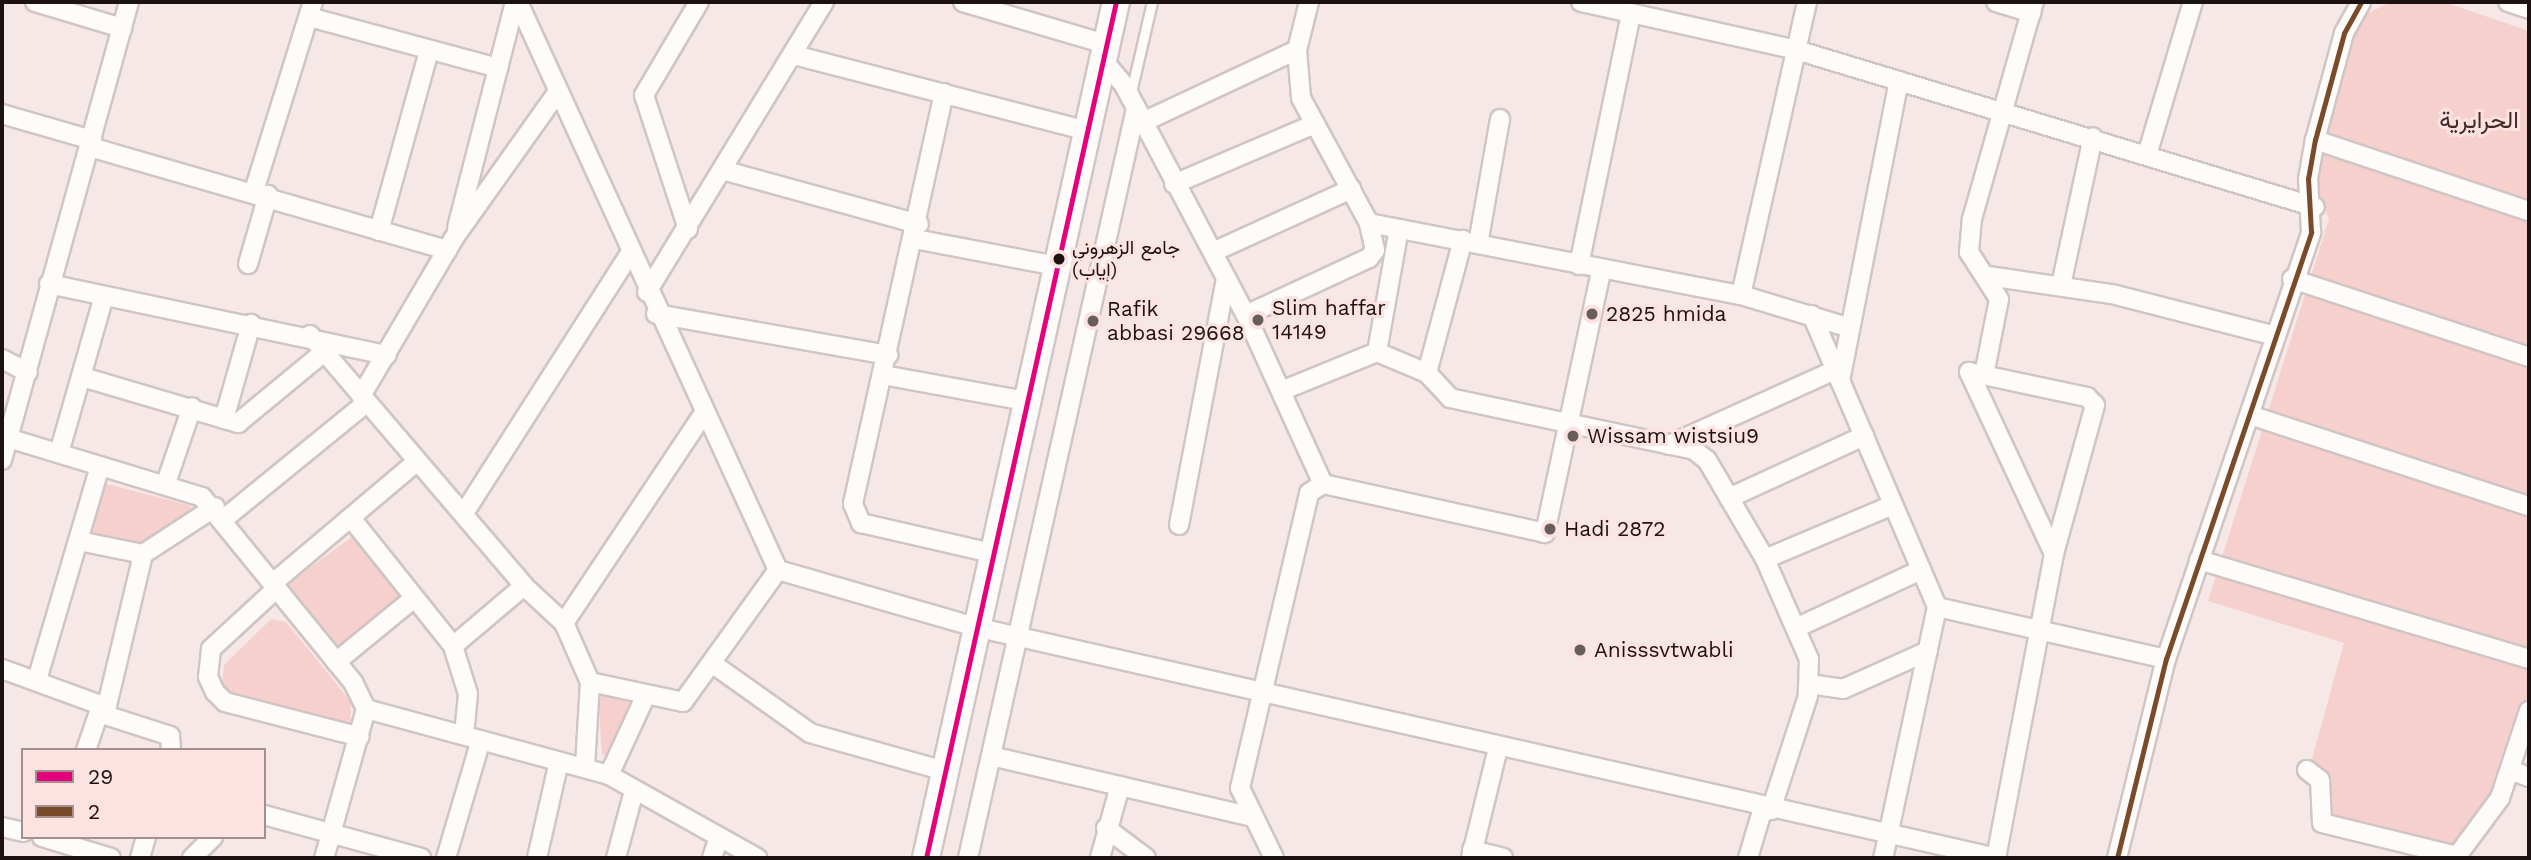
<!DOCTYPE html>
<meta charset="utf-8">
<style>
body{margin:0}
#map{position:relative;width:2531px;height:860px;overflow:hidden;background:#f6e8e7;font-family:"Work Sans",Vazirmatn,sans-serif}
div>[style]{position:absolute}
.green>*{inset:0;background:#f5d0cd;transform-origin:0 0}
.roads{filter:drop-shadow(2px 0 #d0c5c4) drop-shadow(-2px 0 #d0c5c4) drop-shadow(0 2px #d0c5c4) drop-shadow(0 -2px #d0c5c4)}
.lane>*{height:9px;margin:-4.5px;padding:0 4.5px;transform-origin:4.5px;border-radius:4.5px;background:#fefcfb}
.street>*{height:18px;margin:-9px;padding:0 9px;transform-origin:9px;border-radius:9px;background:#fefcfb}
.secondary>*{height:26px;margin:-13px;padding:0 13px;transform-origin:13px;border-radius:13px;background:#fefcfb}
.bus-1>*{height:5px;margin:-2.5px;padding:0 2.5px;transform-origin:2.5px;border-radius:2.5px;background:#e5007d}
.bus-2>*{height:5px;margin:-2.5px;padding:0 2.5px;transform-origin:2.5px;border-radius:2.5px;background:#7a4b2a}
.dots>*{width:19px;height:19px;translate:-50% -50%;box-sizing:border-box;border:4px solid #fce3e1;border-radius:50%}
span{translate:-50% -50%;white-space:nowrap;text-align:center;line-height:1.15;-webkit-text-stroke:6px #fce3e1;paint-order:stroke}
.bus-label{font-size:19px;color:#1c1211}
.left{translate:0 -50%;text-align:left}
.poi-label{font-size:21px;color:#1c1211}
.quarter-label{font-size:24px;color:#402928}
.frame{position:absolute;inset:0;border:4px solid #1c1211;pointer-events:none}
.legend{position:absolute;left:21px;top:748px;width:245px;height:91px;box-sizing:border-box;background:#fce3e1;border:2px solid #a28f8e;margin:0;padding:9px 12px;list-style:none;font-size:21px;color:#1c1211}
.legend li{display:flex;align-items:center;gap:14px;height:35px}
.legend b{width:35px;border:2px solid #a28f8e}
</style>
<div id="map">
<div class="green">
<i style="clip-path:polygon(2391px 2px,2444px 2px,2529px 31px,2529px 690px,2509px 770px,2459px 855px,2320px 818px,2328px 777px,2310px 766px,2344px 643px,2208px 601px,2329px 219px,2315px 182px,2360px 17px)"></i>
<i style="clip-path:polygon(103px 483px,188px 505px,201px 515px,150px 554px,88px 537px)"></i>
<i style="left:356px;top:534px;width:86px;height:86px;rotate:54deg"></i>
<i style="clip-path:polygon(271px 619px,286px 622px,351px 702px,350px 728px,233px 699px,222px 689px,224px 665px)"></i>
<i style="clip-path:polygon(598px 693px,638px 705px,611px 757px,602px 754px)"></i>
</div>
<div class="roads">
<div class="lane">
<i style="left:1131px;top:92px;width:92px;rotate:-76.9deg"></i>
</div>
<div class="street">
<i style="left:35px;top:2px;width:91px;rotate:16.6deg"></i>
<i style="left:518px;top:2px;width:625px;rotate:65.4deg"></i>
<i style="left:778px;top:570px;width:205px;rotate:16.1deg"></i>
<i style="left:975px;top:627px;width:1048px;rotate:12.74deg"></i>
<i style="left:963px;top:2px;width:149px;rotate:16.4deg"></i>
<i style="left:1309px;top:2px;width:49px;rotate:104deg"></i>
<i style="left:1297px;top:50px;width:48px;rotate:85.2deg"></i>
<i style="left:1301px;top:98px;width:142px;rotate:61.5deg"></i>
<i style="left:1369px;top:223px;width:379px;rotate:11deg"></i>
<i style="left:1741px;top:295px;width:111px;rotate:16.8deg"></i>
<i style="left:1581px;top:2px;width:217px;rotate:12.5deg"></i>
<i style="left:1793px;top:49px;width:545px;rotate:16.84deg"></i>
<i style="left:1996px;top:2px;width:37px;rotate:17deg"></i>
<i style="left:2508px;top:2px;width:22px;rotate:18deg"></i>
<i style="left:309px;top:17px;width:196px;rotate:15.1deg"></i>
<i style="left:794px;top:55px;width:303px;rotate:14.5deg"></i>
<i style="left:1103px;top:60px;width:33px;rotate:50deg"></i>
<i style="left:1124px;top:85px;width:260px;rotate:62.1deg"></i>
<i style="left:1246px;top:315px;width:186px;rotate:65.5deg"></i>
<i style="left:944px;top:93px;width:421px;rotate:102.5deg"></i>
<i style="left:853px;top:504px;width:21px;rotate:67deg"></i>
<i style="left:861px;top:523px;width:134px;rotate:12.9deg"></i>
<i style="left:2px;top:114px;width:94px;rotate:16.1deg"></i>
<i style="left:1143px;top:122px;width:170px;rotate:-25.1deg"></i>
<i style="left:2315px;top:140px;width:225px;rotate:18.4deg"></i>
<i style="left:90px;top:147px;width:372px;rotate:16.1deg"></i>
<i style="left:2147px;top:155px;width:160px;rotate:-73.3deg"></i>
<i style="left:726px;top:171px;width:200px;rotate:15.4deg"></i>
<i style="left:1174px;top:184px;width:153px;rotate:-23.1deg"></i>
<i style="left:254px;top:191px;width:198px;rotate:-72.7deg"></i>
<i style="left:457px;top:228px;width:233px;rotate:-75.6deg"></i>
<i style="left:688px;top:229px;width:141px;rotate:-108.2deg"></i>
<i style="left:644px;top:95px;width:108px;rotate:-59.4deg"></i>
<i style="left:379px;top:231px;width:187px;rotate:-74.5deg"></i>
<i style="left:915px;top:239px;width:144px;rotate:10.8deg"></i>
<i style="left:1478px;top:244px;width:127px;rotate:-80deg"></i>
<i style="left:1213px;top:252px;width:152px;rotate:-24.5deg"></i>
<i style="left:248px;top:264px;width:72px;rotate:-73.8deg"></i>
<i style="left:1579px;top:265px;width:257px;rotate:-78.3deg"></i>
<i style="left:1988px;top:276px;width:125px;rotate:8.3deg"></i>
<i style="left:2112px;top:294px;width:169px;rotate:14.4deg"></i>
<i style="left:2292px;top:279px;width:250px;rotate:18.2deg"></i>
<i style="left:49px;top:284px;width:345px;rotate:11.9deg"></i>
<i style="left:2061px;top:285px;width:151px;rotate:-77.8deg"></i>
<i style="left:647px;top:292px;width:340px;rotate:-58.6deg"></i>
<i style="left:1741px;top:295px;width:300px;rotate:-77.3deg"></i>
<i style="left:656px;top:314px;width:236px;rotate:10deg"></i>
<i style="left:1246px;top:315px;width:136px;rotate:-24.9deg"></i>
<i style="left:1369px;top:258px;width:10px;rotate:-53deg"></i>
<i style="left:1375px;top:250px;width:28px;rotate:-103deg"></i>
<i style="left:1812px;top:315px;width:318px;rotate:66.8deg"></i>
<i style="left:1937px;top:607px;width:257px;rotate:102.1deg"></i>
<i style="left:310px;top:335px;width:330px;rotate:49.5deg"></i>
<i style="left:524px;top:586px;width:54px;rotate:42.8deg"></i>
<i style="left:564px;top:623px;width:64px;rotate:66.2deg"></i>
<i style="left:590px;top:682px;width:84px;rotate:93.4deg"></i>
<i style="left:1377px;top:352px;width:54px;rotate:22.8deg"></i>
<i style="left:1427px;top:373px;width:34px;rotate:47deg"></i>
<i style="left:1450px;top:398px;width:249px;rotate:12deg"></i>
<i style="left:1694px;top:450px;width:16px;rotate:38deg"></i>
<i style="left:1707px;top:460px;width:115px;rotate:59.6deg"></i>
<i style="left:1765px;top:559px;width:109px;rotate:66.3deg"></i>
<i style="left:1809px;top:659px;width:37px;rotate:92deg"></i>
<i style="left:1808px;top:696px;width:120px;rotate:108deg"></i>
<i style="left:2px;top:359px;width:29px;rotate:27deg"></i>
<i style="left:1969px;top:372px;width:121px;rotate:12deg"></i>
<i style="left:2087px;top:397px;width:11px;rotate:45deg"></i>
<i style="left:2095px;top:405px;width:155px;rotate:105.4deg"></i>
<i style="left:2054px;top:554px;width:201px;rotate:-115deg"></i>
<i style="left:1427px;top:373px;width:138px;rotate:-74.9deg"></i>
<i style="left:883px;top:375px;width:145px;rotate:10.3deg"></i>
<i style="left:1984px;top:375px;width:77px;rotate:-78.8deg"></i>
<i style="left:1999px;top:299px;width:56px;rotate:-122.6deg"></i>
<i style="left:1969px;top:252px;width:33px;rotate:-85deg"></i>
<i style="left:1972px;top:219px;width:226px;rotate:-74.1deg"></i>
<i style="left:86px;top:378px;width:159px;rotate:16.5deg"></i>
<i style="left:238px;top:423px;width:112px;rotate:-39.5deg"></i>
<i style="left:1840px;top:381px;width:306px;rotate:-78.9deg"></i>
<i style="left:1281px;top:391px;width:104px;rotate:-22.1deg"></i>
<i style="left:1377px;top:352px;width:125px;rotate:-79.9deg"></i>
<i style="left:361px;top:396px;width:183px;rotate:-59.5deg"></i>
<i style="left:454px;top:238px;width:178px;rotate:-54.6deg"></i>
<i style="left:2250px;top:415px;width:293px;rotate:18.1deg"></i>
<i style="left:224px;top:419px;width:99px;rotate:-74.1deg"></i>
<i style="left:8px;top:438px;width:203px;rotate:16.9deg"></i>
<i style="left:202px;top:497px;width:239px;rotate:50.8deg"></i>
<i style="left:353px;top:682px;width:30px;rotate:64deg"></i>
<i style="left:366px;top:709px;width:155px;rotate:105.7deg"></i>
<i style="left:1669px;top:445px;width:182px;rotate:-24.3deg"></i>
<i style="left:59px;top:453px;width:163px;rotate:-74deg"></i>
<i style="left:2px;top:460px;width:475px;rotate:-74.5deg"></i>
<i style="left:166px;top:483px;width:80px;rotate:-71.1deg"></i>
<i style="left:1729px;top:498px;width:149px;rotate:-24.7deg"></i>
<i style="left:464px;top:513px;width:306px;rotate:-57.4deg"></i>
<i style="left:225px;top:518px;width:182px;rotate:-39.2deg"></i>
<i style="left:351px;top:518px;width:164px;rotate:51.4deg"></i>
<i style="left:453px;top:646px;width:50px;rotate:72.6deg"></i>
<i style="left:468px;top:694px;width:41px;rotate:95.6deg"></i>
<i style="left:1179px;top:525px;width:250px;rotate:-79.2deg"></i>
<i style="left:79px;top:541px;width:65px;rotate:11.5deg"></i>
<i style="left:1765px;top:559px;width:139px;rotate:-22.9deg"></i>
<i style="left:2199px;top:560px;width:345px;rotate:16.7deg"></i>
<i style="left:273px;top:583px;width:187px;rotate:-40.2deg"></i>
<i style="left:277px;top:588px;width:90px;rotate:137.3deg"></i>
<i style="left:211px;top:649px;width:28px;rotate:96deg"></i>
<i style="left:208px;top:677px;width:17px;rotate:65deg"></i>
<i style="left:215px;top:692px;width:14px;rotate:45deg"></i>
<i style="left:225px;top:702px;width:139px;rotate:14.5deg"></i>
<i style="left:1937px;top:607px;width:235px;rotate:12.8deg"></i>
<i style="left:564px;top:623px;width:252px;rotate:-56.3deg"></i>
<i style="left:1798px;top:627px;width:136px;rotate:-24.9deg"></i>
<i style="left:453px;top:646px;width:93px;rotate:-40.2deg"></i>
<i style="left:336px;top:662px;width:99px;rotate:-39.3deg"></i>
<i style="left:713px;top:664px;width:119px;rotate:35.4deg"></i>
<i style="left:810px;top:733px;width:140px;rotate:15.7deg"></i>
<i style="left:2px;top:669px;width:111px;rotate:20.1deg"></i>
<i style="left:37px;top:680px;width:223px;rotate:-73.6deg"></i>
<i style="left:590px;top:682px;width:95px;rotate:12.1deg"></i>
<i style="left:683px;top:702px;width:163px;rotate:-54.3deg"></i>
<i style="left:1809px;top:684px;width:34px;rotate:8deg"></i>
<i style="left:1843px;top:689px;width:93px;rotate:-24.1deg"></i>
<i style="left:366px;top:709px;width:252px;rotate:15.2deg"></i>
<i style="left:609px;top:775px;width:170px;rotate:29.3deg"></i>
<i style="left:105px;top:714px;width:164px;rotate:-76.6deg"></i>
<i style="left:143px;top:554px;width:86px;rotate:-33.1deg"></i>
<i style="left:86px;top:750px;width:39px;rotate:-71deg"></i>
<i style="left:99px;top:713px;width:75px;rotate:17.9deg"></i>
<i style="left:170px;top:736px;width:14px;rotate:86deg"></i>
<i style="left:991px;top:756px;width:270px;rotate:13.1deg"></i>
<i style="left:2307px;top:770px;width:16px;rotate:38deg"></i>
<i style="left:2320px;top:780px;width:43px;rotate:87.3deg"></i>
<i style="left:2322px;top:823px;width:139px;rotate:13.7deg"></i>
<i style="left:2457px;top:856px;width:72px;rotate:-53.4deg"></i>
<i style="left:2500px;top:798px;width:92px;rotate:-71.6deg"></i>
<i style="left:2513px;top:771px;width:17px;rotate:21deg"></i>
<i style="left:609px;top:775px;width:86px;rotate:-65.2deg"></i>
<i style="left:264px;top:815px;width:163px;rotate:15.3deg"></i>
<i style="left:2px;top:827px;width:22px;rotate:13deg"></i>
<i style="left:1106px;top:828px;width:50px;rotate:36.9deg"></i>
<i style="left:42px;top:837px;width:72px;rotate:16.9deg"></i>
<i style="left:1472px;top:850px;width:32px;rotate:14deg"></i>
<i style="left:140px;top:858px;width:22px;rotate:-74deg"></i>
<i style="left:192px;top:858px;width:30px;rotate:-45deg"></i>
<i style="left:446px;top:858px;width:123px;rotate:-73.5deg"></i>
<i style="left:537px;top:858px;width:99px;rotate:-77.2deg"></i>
<i style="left:616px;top:858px;width:69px;rotate:-75deg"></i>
<i style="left:712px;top:858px;width:20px;rotate:-72deg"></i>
<i style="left:968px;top:858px;width:769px;rotate:-77.37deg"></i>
<i style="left:1100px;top:858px;width:75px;rotate:-74.5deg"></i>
<i style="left:1274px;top:858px;width:78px;rotate:-115.9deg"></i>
<i style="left:1240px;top:788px;width:303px;rotate:-76.8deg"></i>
<i style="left:1309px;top:493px;width:17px;rotate:-33deg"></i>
<i style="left:1323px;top:484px;width:227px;rotate:12.4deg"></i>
<i style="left:1545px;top:533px;width:267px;rotate:-77.9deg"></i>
<i style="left:1471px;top:858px;width:113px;rotate:-76.2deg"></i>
<i style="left:1748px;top:858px;width:52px;rotate:-73.3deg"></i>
<i style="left:1996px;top:858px;width:309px;rotate:-79.2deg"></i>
<i style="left:2117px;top:858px;width:205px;rotate:-76.2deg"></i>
<i style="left:2166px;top:659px;width:451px;rotate:-71.2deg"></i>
<i style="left:2311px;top:232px;width:53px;rotate:-93.2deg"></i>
<i style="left:2308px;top:179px;width:40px;rotate:-80deg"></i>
<i style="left:2315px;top:140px;width:111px;rotate:-74.8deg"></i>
<i style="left:2344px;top:33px;width:35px;rotate:-61deg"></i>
</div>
<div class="secondary">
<i style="left:926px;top:858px;width:877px;rotate:-77.49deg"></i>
</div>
</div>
<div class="bus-1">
<i style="left:926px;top:858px;width:877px;rotate:-77.49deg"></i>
</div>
<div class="bus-2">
<i style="left:2117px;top:858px;width:205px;rotate:-76.2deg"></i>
<i style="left:2166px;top:659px;width:451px;rotate:-71.2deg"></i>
<i style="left:2311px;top:232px;width:53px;rotate:-93.2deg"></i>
<i style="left:2308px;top:179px;width:40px;rotate:-80deg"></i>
<i style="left:2315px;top:140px;width:111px;rotate:-74.8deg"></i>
<i style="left:2344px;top:33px;width:35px;rotate:-61deg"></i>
</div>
<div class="dots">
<i style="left:1059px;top:259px;background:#1c1211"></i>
<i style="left:1592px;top:314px;background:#685d5c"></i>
<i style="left:1258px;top:320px;background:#685d5c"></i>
<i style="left:1093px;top:321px;background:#685d5c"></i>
<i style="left:1573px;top:436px;background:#685d5c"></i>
<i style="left:1550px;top:529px;background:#685d5c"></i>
<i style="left:1580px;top:650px;background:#685d5c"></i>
</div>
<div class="bus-label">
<span class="left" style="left:1072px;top:259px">جامع الزهروني<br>(إياب)</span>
</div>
<div class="poi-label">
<span class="left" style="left:1272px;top:320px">Slim haffar<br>14149</span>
<span class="left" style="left:1107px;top:321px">Rafik<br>abbasi 29668</span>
<span class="left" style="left:1606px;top:314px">2825 hmida</span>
<span class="left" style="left:1587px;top:436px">Wissam wistsiu9</span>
<span class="left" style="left:1564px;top:529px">Hadi 2872</span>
<span class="left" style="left:1594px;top:650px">Anisssvtwabli</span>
</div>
<div class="quarter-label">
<span style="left:2479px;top:121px">الحرايرية</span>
</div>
<div class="frame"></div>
<ul class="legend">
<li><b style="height:9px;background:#e5007d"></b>29</li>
<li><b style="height:9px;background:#7a4b2a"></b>2</li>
</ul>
</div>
